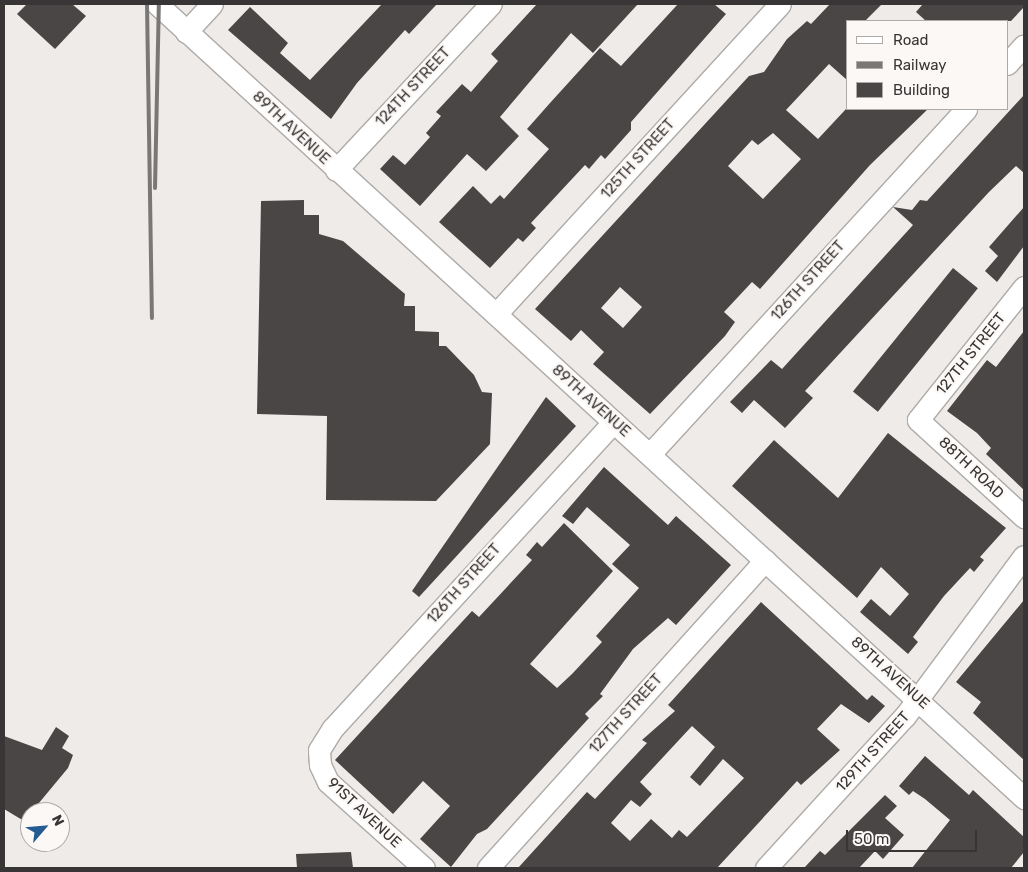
<!DOCTYPE html>
<style>
body{margin:0}
#map{position:relative;width:1028px;height:872px;overflow:hidden;background:#efebe9;font-family:Rubik,sans-serif}
div>[style]{position:absolute}
.building>*{inset:0;background:#4a4646;transform-origin:0 0}
.roads{filter:drop-shadow(1px 0 #aeaba8) drop-shadow(-1px 0 #aeaba8) drop-shadow(0 1px #aeaba8) drop-shadow(0 -1px #aeaba8)}
.minor>*{height:21px;margin:-10.5px;padding:0 10.5px;transform-origin:10.5px;border-radius:10.5px;background:#fff}
.rail>*{height:4px;margin:-2px;padding:0 2px;transform-origin:2px;border-radius:2px;background:#7a7776}
span{translate:-50% -50%;white-space:nowrap;text-align:center;line-height:1.15;-webkit-text-stroke:5px #fcf8f6;paint-order:stroke}
.street-label{font-size:15px;color:#373535}
.frame{position:absolute;inset:0;border:5px solid #373535;pointer-events:none}
.legend{position:absolute;left:846px;top:20px;width:162px;height:90px;box-sizing:border-box;background:#fcf8f6;border:1px solid #adaaa9;margin:0;padding:6px 9px;list-style:none;font-size:15px;color:#373535}
.legend li{display:flex;align-items:center;gap:10px;height:25px}
.legend b{width:25px;border:1px solid #adaaa9}
.north{position:absolute;left:20px;top:802px;width:50px;height:50px;box-sizing:border-box;background:#fcf8f6;border:1px solid #adaaa9;border-radius:50%;rotate:63deg;font-size:14px;font-weight:700;line-height:20px;text-align:center;color:#373535}
.north::after{content:'';display:block;margin:auto;width:18px;height:22px;background:#255b93;clip-path:polygon(50% 0,100% 100%,50% 72%,0 100%)}
.scale{position:absolute;left:846px;top:830px;width:131px;height:22px;box-sizing:border-box;border:2px solid #373535;border-top:0;padding-left:6px;font-size:15px;line-height:18px;white-space:nowrap;color:#373535;-webkit-text-stroke:4px #fcf8f6;paint-order:stroke}
</style>
<div id="map">
<div class="building">
<i style="clip-path:polygon(27px 4px,72px 4px,86px 16px,55px 49px,17px 14px)"></i>
<i style="clip-path:polygon(382px 4px,437px 4px,409px 34px,405px 30px,357px 83px,331px 119px,228px 30px,250px 7px,288px 43px,280px 53px,310px 80px)"></i>
<i style="clip-path:polygon(537px 4px,638px 4px,593px 53px,571px 33px,500px 117px,519px 136px,486px 171px,467px 154px,420px 206px,380px 169px,393px 155px,405px 165px,430px 137px,426px 133px,441px 116px,436px 112px,462px 84px,471px 92px,498px 61px,491px 54px)"></i>
<i style="clip-path:polygon(678px 4px,714px 4px,726px 14px,631px 122px,631px 130px,605px 159px,601px 155px,589px 169px,585px 165px,531px 223px,536px 228px,523px 242px,518px 238px,490px 268px,439px 222px,473px 186px,491px 204px,500px 195px,504px 199px,549px 149px,527px 129px,550px 103px,600px 48px,621px 66px)"></i>
<i style="clip-path:polygon(evenodd,830px 4px,882px 4px,865px 21px,847px 21px,847px 80px,829px 64px,786px 110px,818px 139px,846px 109px,928px 109px,870px 165px,760px 289px,752px 282px,724px 312px,735px 322px,725px 336px,650px 414px,593px 364px,604px 352px,581px 330px,571px 341px,535px 309px,749px 76px,764px 72px,787px 39px,807px 21px,811px 24px,830px 4px,773px 133px,801px 159px,763px 199px,728px 166px,752px 140px,758px 145px,773px 133px,830px 4px,620px 287px,642px 307px,623px 328px,601px 308px,620px 287px)"></i>
<i style="clip-path:polygon(923px 4px,1024px 4px,1024px 7px,1011px 21px,926px 21px,916px 12px)"></i>
<i style="clip-path:polygon(1024px 95px,1024px 173px,1016px 166px,989px 192px,805px 391px,813px 398px,785px 428px,754px 400px,742px 413px,730px 402px,771px 360px,782px 369px,913px 225px,893px 207px,912px 210px,920px 200px,927px 201px)"></i>
<i style="clip-path:polygon(304px 200px,304px 215px,319px 215px,319px 234px,343px 241px,405px 294px,404px 306px,415px 306px,415px 331px,439px 332px,439px 346px,446px 346px,474px 375px,482px 392px,492px 393px,490px 444px,436px 501px,326px 500px,327px 416px,257px 414px,261px 201px)"></i>
<i style="clip-path:polygon(1024px 207px,1024px 246px,997px 282px,985px 271px,998px 256px,989px 247px)"></i>
<i style="left:953px;top:268px;width:32px;height:159px;rotate:39deg"></i>
<i style="clip-path:polygon(1024px 331px,1024px 490px,986px 454px,991px 448px,977px 433px,947px 411px,987px 360px,996px 367px)"></i>
<i style="clip-path:polygon(546px 397px,576px 426px,419px 597px,412px 591px)"></i>
<i style="clip-path:polygon(888px 433px,1006px 528px,980px 557px,984px 560px,974px 572px,970px 568px,944px 596px,913px 637px,918px 642px,908px 654px,860px 612px,871px 599px,890px 616px,909px 594px,881px 567px,857px 598px,732px 486px,774px 440px,838px 498px)"></i>
<i style="clip-path:polygon(604px 467px,668px 525px,676px 516px,731px 565px,676px 625px,668px 618px,633px 649px,600px 694px,603px 696px,585px 714px,589px 718px,487px 829px,477px 834px,451px 867px,420px 839px,450px 806px,423px 781px,393px 814px,335px 760px,472px 611px,479px 617px,532px 560px,526px 555px,537px 542px,542px 547px,564px 523px,613px 571px,530px 664px,557px 688px,572px 674px,602px 642px,596px 636px,639px 588px,612px 564px,630px 545px,587px 507px,573px 524px,562px 516px)"></i>
<i style="clip-path:polygon(1024px 600px,1024px 760px,973px 713px,981px 702px,956px 682px)"></i>
<i style="clip-path:polygon(evenodd,761px 602px,867px 700px,872px 695px,885px 706px,869px 723px,841px 704px,817px 729px,840px 750px,801px 785px,797px 781px,717px 868px,518px 868px,587px 792px,595px 799px,647px 743px,642px 740px,675px 711px,668px 705px,761px 602px,692px 726px,715px 747px,690px 777px,700px 786px,723px 759px,744px 778px,687px 837px,679px 830px,672px 838px,651px 819px,630px 841px,611px 823px,631px 800px,640px 807px,652px 794px,640px 782px,692px 726px)"></i>
<i style="clip-path:polygon(56px 727px,69px 736px,62px 748px,73px 755px,68px 768px,24px 821px,4px 809px,4px 736px,42px 750px)"></i>
<i style="clip-path:polygon(925px 756px,969px 795px,973px 790px,1024px 837px,1024px 852px,1011px 868px,912px 868px,950px 820px,925px 799px,913px 791px,909px 795px,899px 786px)"></i>
<i style="clip-path:polygon(885px 795px,897px 806px,885px 818px,904px 835px,883px 859px,875px 851px,859px 868px,804px 868px,820px 851px,825px 855px)"></i>
<i style="clip-path:polygon(351px 852px,353px 868px,297px 868px,296px 854px)"></i>
</div>
<div class="roads">
<div class="minor">
<i style="left:157px;top:4px;width:1176px;rotate:42.48deg"></i>
<i style="left:186px;top:32px;width:38px;rotate:-47deg"></i>
<i style="left:1007px;top:64px;width:25px;rotate:-48deg"></i>
<i style="left:336px;top:170px;width:227px;rotate:-47deg"></i>
<i style="left:1024px;top:287px;width:170px;rotate:128.6deg"></i>
<i style="left:918px;top:420px;width:144px;rotate:42.5deg"></i>
<i style="left:496px;top:314px;width:420px;rotate:-47.5deg"></i>
<i style="left:650px;top:454px;width:468px;rotate:-47.5deg"></i>
<i style="left:424px;top:868px;width:129px;rotate:-138.1deg"></i>
<i style="left:328px;top:782px;width:19px;rotate:-115deg"></i>
<i style="left:320px;top:765px;width:15px;rotate:-94deg"></i>
<i style="left:319px;top:750px;width:26px;rotate:-58deg"></i>
<i style="left:333px;top:728px;width:415px;rotate:-47.5deg"></i>
<i style="left:488px;top:868px;width:414px;rotate:-48deg"></i>
<i style="left:766px;top:868px;width:206px;rotate:-47.6deg"></i>
<i style="left:905px;top:716px;width:199px;rotate:-53.4deg"></i>
</div>
</div>
<div class="rail">
<i style="left:147px;top:4px;width:314px;rotate:89.1deg"></i>
<i style="left:155px;top:188px;width:184px;rotate:-88.8deg"></i>
</div>
<div class="street-label">
<span style="left:413px;top:87px;rotate:-47deg">124TH STREET</span>
<span style="left:291px;top:128px;rotate:43deg">89TH AVENUE</span>
<span style="left:638px;top:159px;rotate:-48deg">125TH STREET</span>
<span style="left:808px;top:281px;rotate:-48deg">126TH STREET</span>
<span style="left:971px;top:354px;rotate:-51deg">127TH STREET</span>
<span style="left:591px;top:401px;rotate:42deg">89TH AVENUE</span>
<span style="left:971px;top:468px;rotate:43deg">88TH ROAD</span>
<span style="left:464px;top:584px;rotate:-48deg">126TH STREET</span>
<span style="left:890px;top:673px;rotate:42deg">89TH AVENUE</span>
<span style="left:626px;top:714px;rotate:-48deg">127TH STREET</span>
<span style="left:873px;top:752px;rotate:-48deg">129TH STREET</span>
<span style="left:364px;top:813px;rotate:43deg">91ST AVENUE</span>
</div>
<div class="frame"></div>
<ul class="legend">
<li><b style="height:6px;background:#fff"></b>Road</li>
<li><b style="height:6px;background:#7a7776"></b>Railway</li>
<li><b style="height:14px;background:#4a4646"></b>Building</li>
</ul>
<div class="north">N</div>
<div class="scale">50 m</div>
</div>
